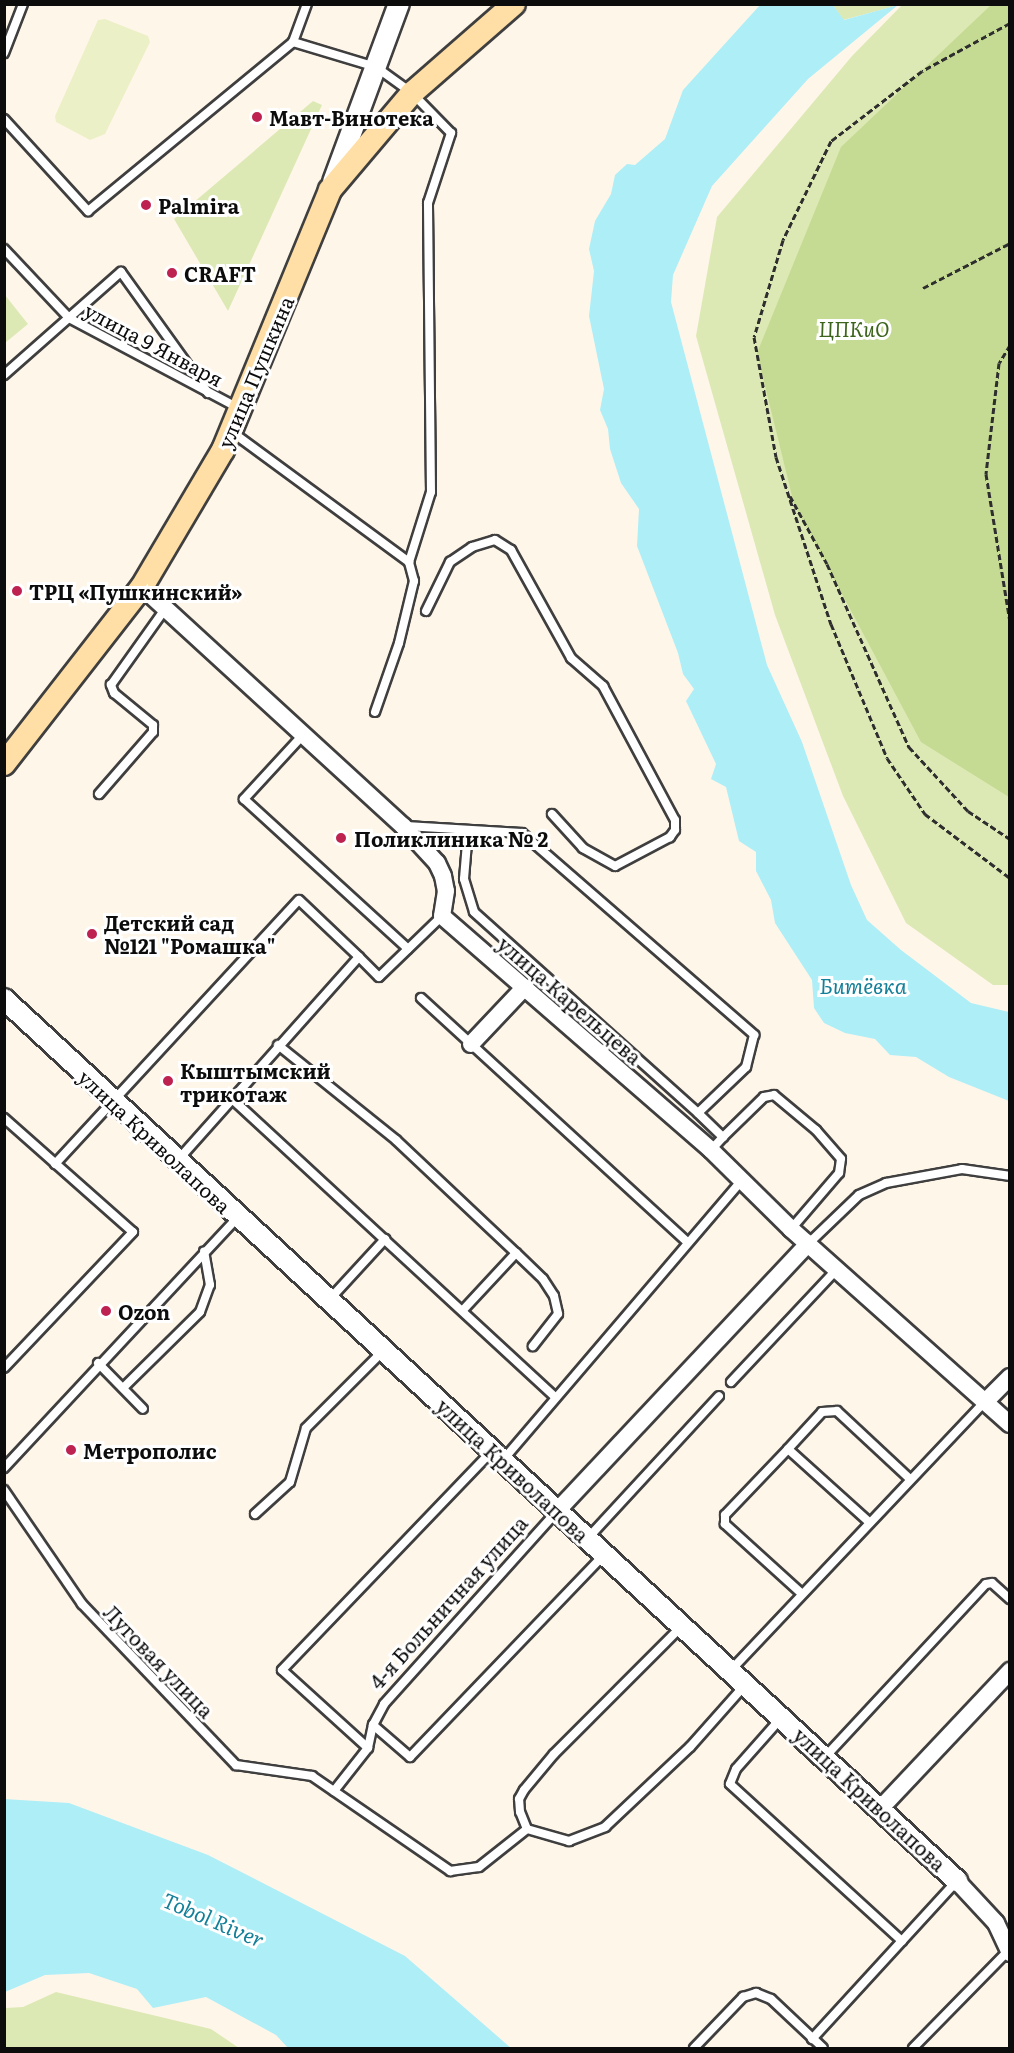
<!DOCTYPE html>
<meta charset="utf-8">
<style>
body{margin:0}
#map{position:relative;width:1014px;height:2053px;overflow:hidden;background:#fff6ea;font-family:Literata,serif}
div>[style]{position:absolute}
.green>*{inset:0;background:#dde9b4}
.forest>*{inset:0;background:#c5da93}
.pitch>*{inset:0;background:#ecf0c6}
.water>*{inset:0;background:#aeeef7}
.path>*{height:3px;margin-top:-1.5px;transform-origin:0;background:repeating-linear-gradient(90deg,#2e2e2e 0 6px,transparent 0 9px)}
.roads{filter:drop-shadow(2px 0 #3f3f3f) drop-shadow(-2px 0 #3f3f3f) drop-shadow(0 2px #3f3f3f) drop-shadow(0 -2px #3f3f3f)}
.service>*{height:8px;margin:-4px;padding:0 4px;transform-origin:4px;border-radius:4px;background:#fff}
.minor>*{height:16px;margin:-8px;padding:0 8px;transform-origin:8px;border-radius:8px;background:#fff}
.tertiary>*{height:20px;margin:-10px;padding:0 10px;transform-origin:10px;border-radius:10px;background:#fff}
.secondary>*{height:22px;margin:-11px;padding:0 11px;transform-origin:11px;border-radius:11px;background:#ffdfa5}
.dots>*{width:16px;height:16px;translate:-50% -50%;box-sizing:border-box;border:3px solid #fff;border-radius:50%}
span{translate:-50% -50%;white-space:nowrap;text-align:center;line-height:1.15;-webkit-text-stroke:6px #fff;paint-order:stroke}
.poi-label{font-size:20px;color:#0c0c0c;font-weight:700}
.left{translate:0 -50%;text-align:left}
.park-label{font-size:20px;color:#3d641c;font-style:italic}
.street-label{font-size:20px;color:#0c0c0c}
.water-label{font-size:21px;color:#147f98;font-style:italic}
.frame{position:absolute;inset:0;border:6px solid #0c0c0c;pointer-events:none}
</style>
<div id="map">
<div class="green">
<i style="clip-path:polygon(833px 5px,899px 5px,843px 20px)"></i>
<i style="clip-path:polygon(902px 5px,1009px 5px,1009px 985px,993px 985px,906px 923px,843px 796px,775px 615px,696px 336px,717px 217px,852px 56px)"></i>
<i style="clip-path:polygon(313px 101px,322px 105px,228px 311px,174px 219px)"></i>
<i style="clip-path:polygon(5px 295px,28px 324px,5px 343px,4px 343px)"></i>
<i style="clip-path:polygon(56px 1992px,211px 2029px,239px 2048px,5px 2048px,5px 2008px,23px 2007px)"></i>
</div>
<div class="forest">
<i style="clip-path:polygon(991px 5px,1010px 5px,1009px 797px,921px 742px,794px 504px,757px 353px,841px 147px)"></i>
</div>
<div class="pitch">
<i style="clip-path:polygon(105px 19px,148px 36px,150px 42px,105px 134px,90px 140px,56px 122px,55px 116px,98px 20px)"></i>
</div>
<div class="water">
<i style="clip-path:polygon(760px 5px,833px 5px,844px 20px,898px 5px,808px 79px,712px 186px,673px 275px,671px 302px,767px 665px,802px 742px,851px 885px,867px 920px,901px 950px,971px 1003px,1009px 1012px,1009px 1101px,949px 1077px,916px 1057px,890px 1055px,875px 1039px,845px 1033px,824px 1023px,814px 1008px,812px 980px,775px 923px,771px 900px,756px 871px,756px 852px,739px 841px,726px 787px,711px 779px,716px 764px,686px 701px,694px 689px,683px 674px,678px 653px,637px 546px,639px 509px,621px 483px,610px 449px,608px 429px,600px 410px,604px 389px,589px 316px,594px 271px,589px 249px,595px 221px,611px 194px,615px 175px,627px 164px,635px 165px,665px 139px,683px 90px)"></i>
<i style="clip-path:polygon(4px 1799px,69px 1803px,208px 1855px,405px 1956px,511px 2048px,288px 2048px,276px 2035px,206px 1997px,153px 2008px,137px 1989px,89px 1973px,45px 1975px,5px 1992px)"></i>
</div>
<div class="path">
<i style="left:1010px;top:23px;width:100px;rotate:151.4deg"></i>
<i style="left:922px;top:71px;width:115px;rotate:142.4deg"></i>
<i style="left:831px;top:141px;width:110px;rotate:115.9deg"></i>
<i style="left:783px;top:240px;width:101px;rotate:106.6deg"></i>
<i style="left:754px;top:337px;width:122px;rotate:79.6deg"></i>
<i style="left:776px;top:457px;width:176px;rotate:71.8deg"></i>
<i style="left:831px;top:624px;width:145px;rotate:67.3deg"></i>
<i style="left:887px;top:758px;width:68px;rotate:55.8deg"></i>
<i style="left:925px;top:814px;width:106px;rotate:37deg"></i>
<i style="left:923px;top:288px;width:98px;rotate:-27.3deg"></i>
<i style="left:1010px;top:345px;width:21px;rotate:121deg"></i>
<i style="left:999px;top:363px;width:112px;rotate:96.7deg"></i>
<i style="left:986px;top:474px;width:150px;rotate:80.8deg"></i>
<i style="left:790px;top:496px;width:77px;rotate:61.4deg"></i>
<i style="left:827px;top:564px;width:201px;rotate:65.9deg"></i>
<i style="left:909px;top:747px;width:87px;rotate:47.3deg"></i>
<i style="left:968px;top:811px;width:50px;rotate:33.7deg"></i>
</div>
<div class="roads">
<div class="service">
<i style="left:4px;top:53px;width:53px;rotate:-68.8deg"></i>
<i style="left:4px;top:119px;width:125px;rotate:47.6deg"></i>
<i style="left:88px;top:211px;width:266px;rotate:-39.5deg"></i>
<i style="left:293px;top:42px;width:40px;rotate:-69.8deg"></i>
<i style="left:4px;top:249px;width:95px;rotate:46.7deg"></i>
<i style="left:69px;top:318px;width:194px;rotate:28deg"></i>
<i style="left:4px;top:375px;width:156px;rotate:-41.4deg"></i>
<i style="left:121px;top:272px;width:149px;rotate:54.3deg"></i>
<i style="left:232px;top:432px;width:220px;rotate:36.3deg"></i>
<i style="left:409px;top:562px;width:73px;rotate:-72.6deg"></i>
<i style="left:431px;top:492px;width:289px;rotate:-90.6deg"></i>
<i style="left:428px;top:203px;width:74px;rotate:-71.8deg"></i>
<i style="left:451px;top:133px;width:56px;rotate:-134.3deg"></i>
<i style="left:412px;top:93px;width:44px;rotate:-144.2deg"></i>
<i style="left:376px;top:67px;width:87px;rotate:-163.2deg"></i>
<i style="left:426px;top:611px;width:55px;rotate:-63.9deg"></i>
<i style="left:450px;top:562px;width:27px;rotate:-34deg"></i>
<i style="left:472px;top:547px;width:24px;rotate:-17deg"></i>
<i style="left:495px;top:540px;width:19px;rotate:32deg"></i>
<i style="left:511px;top:550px;width:124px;rotate:60.9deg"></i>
<i style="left:571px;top:658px;width:43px;rotate:41.2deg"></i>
<i style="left:603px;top:686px;width:152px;rotate:61.8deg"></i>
<i style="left:675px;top:820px;width:10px;rotate:90deg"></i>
<i style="left:675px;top:830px;width:9px;rotate:126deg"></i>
<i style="left:670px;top:837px;width:62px;rotate:152.2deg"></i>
<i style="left:615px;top:866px;width:37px;rotate:-151deg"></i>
<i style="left:583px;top:848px;width:46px;rotate:-132.4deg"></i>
<i style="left:375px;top:712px;width:73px;rotate:-70.8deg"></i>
<i style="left:399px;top:643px;width:64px;rotate:-76.4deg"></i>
<i style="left:414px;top:581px;width:20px;rotate:-105deg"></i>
<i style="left:302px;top:736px;width:86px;rotate:132.6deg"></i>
<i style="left:244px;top:799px;width:222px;rotate:42.4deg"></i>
<i style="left:99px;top:794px;width:82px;rotate:-48.9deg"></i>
<i style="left:153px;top:732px;width:7px;rotate:-90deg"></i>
<i style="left:153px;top:725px;width:50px;rotate:-140.6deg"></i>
<i style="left:114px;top:693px;width:9px;rotate:-111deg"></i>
<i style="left:111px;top:685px;width:93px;rotate:-54.6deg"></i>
<i style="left:406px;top:826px;width:116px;rotate:3.5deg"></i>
<i style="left:522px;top:833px;width:308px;rotate:41deg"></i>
<i style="left:754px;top:1035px;width:33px;rotate:104deg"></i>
<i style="left:746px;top:1067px;width:66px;rotate:136.2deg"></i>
<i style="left:698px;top:1113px;width:35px;rotate:44deg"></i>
<i style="left:723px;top:1137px;width:18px;rotate:133deg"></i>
<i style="left:468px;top:831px;width:48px;rotate:94.8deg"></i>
<i style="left:464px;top:879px;width:34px;rotate:73deg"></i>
<i style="left:474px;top:912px;width:301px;rotate:41.9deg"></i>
<i style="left:421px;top:998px;width:360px;rotate:42.5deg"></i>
<i style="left:278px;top:1045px;width:151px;rotate:38.8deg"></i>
<i style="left:396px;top:1140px;width:165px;rotate:43.3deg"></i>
<i style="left:516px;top:1253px;width:78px;rotate:132.9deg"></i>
<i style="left:230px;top:1097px;width:441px;rotate:42.7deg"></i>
<i style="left:4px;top:1118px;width:172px;rotate:41.5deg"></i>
<i style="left:133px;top:1232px;width:187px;rotate:133.5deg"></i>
<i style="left:723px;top:1137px;width:57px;rotate:-44.3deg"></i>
<i style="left:764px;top:1097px;width:10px;rotate:-11deg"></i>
<i style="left:774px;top:1095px;width:55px;rotate:39.8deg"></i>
<i style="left:816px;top:1130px;width:38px;rotate:49deg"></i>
<i style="left:841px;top:1159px;width:14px;rotate:98deg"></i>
<i style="left:839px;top:1173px;width:74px;rotate:130.6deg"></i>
<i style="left:178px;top:1160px;width:272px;rotate:-48.3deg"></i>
<i style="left:359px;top:957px;width:28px;rotate:45deg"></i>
<i style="left:379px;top:977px;width:88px;rotate:-44.1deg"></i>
<i style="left:55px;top:1164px;width:359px;rotate:-47.3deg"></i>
<i style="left:299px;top:900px;width:83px;rotate:43.5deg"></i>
<i style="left:809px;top:1243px;width:69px;rotate:-43.8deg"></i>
<i style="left:859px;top:1195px;width:30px;rotate:-24deg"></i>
<i style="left:886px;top:1183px;width:77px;rotate:-10.4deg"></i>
<i style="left:962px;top:1169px;width:49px;rotate:8.3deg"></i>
<i style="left:516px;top:1253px;width:37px;rotate:44deg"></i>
<i style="left:543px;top:1279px;width:20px;rotate:57deg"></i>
<i style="left:554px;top:1296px;width:18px;rotate:77deg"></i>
<i style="left:558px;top:1314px;width:41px;rotate:128deg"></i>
<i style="left:329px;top:1300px;width:83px;rotate:-47.4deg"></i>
<i style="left:98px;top:1363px;width:64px;rotate:45.6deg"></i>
<i style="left:731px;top:1382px;width:155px;rotate:-46.8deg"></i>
<i style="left:123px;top:1388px;width:108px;rotate:-44.6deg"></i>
<i style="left:200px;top:1312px;width:29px;rotate:-70deg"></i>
<i style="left:210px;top:1285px;width:34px;rotate:-100deg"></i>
<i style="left:788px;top:1449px;width:50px;rotate:-47.4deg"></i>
<i style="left:822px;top:1412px;width:15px;rotate:-4deg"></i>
<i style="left:837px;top:1411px;width:100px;rotate:43deg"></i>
<i style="left:503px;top:1460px;width:367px;rotate:-49.5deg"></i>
<i style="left:4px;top:1468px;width:343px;rotate:-47deg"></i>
<i style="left:4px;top:1490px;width:138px;rotate:55.6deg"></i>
<i style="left:82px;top:1604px;width:223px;rotate:46.3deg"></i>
<i style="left:236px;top:1765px;width:77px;rotate:8.2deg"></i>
<i style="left:312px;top:1776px;width:168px;rotate:34.5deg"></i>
<i style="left:450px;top:1871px;width:29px;rotate:-8deg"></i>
<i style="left:479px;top:1867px;width:61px;rotate:-38.4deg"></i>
<i style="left:527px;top:1829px;width:44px;rotate:15.9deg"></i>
<i style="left:569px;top:1841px;width:39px;rotate:-21deg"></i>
<i style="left:605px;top:1827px;width:117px;rotate:-43.3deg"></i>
<i style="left:690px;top:1747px;width:84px;rotate:-48.4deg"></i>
<i style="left:255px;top:1514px;width:47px;rotate:-42.4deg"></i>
<i style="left:290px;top:1482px;width:56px;rotate:-73.5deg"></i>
<i style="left:306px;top:1428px;width:109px;rotate:-45deg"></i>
<i style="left:588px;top:1538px;width:193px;rotate:-47.3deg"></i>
<i style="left:801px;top:1593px;width:103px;rotate:-137.8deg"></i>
<i style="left:725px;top:1524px;width:9px;rotate:-90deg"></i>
<i style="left:725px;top:1515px;width:91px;rotate:-46.3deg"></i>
<i style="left:788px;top:1449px;width:109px;rotate:42deg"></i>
<i style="left:731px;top:1670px;width:370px;rotate:-46.6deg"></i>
<i style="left:782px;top:1717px;width:69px;rotate:131.5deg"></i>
<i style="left:736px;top:1769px;width:16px;rotate:112deg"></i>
<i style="left:730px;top:1784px;width:233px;rotate:42.4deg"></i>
<i style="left:373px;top:1725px;width:49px;rotate:40.9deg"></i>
<i style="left:410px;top:1757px;width:281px;rotate:-46.2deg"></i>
<i style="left:368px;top:1748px;width:116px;rotate:-137.8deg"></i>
<i style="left:282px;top:1670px;width:303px;rotate:-46.2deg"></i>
<i style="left:825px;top:1757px;width:236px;rotate:-47.1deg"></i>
<i style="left:986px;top:1584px;width:6px;rotate:-9deg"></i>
<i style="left:992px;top:1583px;width:24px;rotate:42deg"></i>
<i style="left:334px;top:1791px;width:55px;rotate:-51.7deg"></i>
<i style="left:368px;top:1748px;width:24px;rotate:-78deg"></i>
<i style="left:373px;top:1725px;width:24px;rotate:-62deg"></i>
<i style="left:384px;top:1704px;width:261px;rotate:-48.1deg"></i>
<i style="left:527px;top:1829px;width:18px;rotate:-112deg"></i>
<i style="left:520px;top:1812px;width:13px;rotate:-94deg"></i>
<i style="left:519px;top:1799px;width:10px;rotate:-61deg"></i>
<i style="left:524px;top:1790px;width:47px;rotate:-50.2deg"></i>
<i style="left:554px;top:1754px;width:181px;rotate:-45deg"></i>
<i style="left:812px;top:2039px;width:214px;rotate:-47.5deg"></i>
<i style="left:694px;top:2048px;width:71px;rotate:-46.1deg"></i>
<i style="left:743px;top:1997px;width:14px;rotate:-17deg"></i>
<i style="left:756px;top:1993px;width:16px;rotate:22deg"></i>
<i style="left:771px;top:1999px;width:71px;rotate:43.3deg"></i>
<i style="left:913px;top:2048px;width:136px;rotate:-45.6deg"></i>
</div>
<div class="minor">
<i style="left:142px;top:587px;width:354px;rotate:42.5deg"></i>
<i style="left:403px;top:826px;width:50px;rotate:47.4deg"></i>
<i style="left:437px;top:863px;width:14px;rotate:65deg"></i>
<i style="left:443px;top:876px;width:15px;rotate:79deg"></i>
<i style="left:446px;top:891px;width:25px;rotate:99deg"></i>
<i style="left:442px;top:916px;width:357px;rotate:41deg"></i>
<i style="left:711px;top:1150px;width:112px;rotate:44.6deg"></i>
<i style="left:791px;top:1229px;width:293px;rotate:41.7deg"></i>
<i style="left:471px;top:1044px;width:77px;rotate:-46.6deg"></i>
<i style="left:986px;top:1401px;width:34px;rotate:-45deg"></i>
<i style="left:558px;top:1510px;width:366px;rotate:-46.8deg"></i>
<i style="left:880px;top:1809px;width:190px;rotate:-46.7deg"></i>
<i style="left:957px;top:1881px;width:57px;rotate:47.1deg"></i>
<i style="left:996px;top:1923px;width:33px;rotate:65deg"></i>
</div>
<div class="tertiary">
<i style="left:333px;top:182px;width:190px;rotate:-69.7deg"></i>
<i style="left:4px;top:999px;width:1299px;rotate:42.78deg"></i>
</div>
<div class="secondary">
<i style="left:4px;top:764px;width:224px;rotate:-52.1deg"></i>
<i style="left:142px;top:587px;width:159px;rotate:-59.4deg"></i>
<i style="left:223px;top:450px;width:281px;rotate:-67.6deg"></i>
<i style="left:330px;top:190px;width:127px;rotate:-49.8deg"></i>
<i style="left:412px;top:93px;width:135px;rotate:-41.1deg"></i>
</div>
</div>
<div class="dots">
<i style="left:257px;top:117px;background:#bd2250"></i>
<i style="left:146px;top:205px;background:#bd2250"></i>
<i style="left:172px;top:273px;background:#bd2250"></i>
<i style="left:17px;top:591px;background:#bd2250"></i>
<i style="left:341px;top:838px;background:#bd2250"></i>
<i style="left:92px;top:934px;background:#bd2250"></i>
<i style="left:168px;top:1081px;background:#bd2250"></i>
<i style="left:106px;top:1311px;background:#bd2250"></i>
<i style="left:71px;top:1450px;background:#bd2250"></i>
</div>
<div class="poi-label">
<span class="left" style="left:269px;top:117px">Мавт-Винотека</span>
<span class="left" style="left:158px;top:205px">Palmira</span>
<span class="left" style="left:184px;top:273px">CRAFT</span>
<span class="left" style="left:29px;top:591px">ТРЦ «Пушкинский»</span>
<span class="left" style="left:354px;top:838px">Поликлиника № 2</span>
<span class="left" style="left:104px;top:934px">Детский сад<br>№121 "Ромашка"</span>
<span class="left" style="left:180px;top:1082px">Кыштымский<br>трикотаж</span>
<span class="left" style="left:118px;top:1311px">Ozon</span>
<span class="left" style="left:83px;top:1450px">Метрополис</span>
</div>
<div class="park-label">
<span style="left:854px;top:328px">ЦПКиО</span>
</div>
<div class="street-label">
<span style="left:154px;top:344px;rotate:28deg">улица 9 Января</span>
<span style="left:255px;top:372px;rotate:-67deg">улица Пушкина</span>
<span style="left:570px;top:1000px;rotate:41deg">улица Карельцева</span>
<span style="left:155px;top:1141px;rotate:43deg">улица Криволапова</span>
<span style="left:513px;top:1470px;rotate:43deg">улица Криволапова</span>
<span style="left:448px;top:1602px;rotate:-48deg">4-я Больничная улица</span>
<span style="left:159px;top:1661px;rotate:46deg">Луговая улица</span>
<span style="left:870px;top:1799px;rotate:43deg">улица Криволапова</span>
</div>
<div class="water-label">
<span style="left:863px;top:985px">Битёвка</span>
<span style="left:214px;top:1919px;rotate:23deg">Tobol River</span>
</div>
<div class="frame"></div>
</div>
